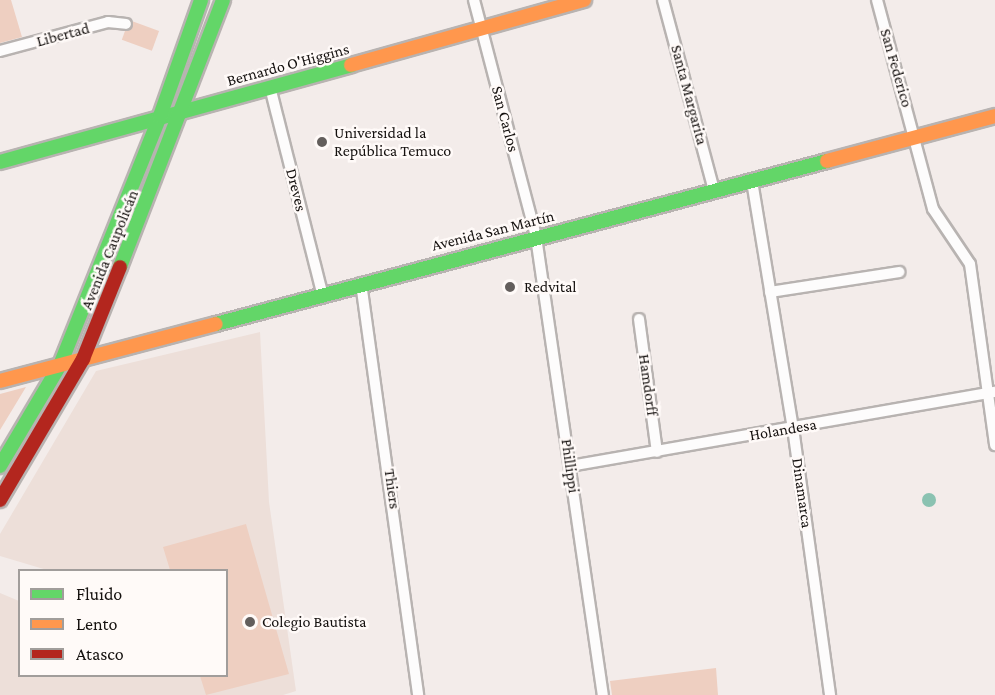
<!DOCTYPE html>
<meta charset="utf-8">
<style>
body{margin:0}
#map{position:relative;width:995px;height:695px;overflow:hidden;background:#f3ecea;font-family:"Crimson Pro",serif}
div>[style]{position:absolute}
.built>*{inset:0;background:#eddfd9}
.green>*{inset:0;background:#eecfc1;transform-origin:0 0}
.water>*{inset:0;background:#8ac2b1}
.round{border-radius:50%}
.roads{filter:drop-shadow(2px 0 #b8b3b1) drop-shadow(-2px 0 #b8b3b1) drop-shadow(0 2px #b8b3b1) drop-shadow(0 -2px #b8b3b1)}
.street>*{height:10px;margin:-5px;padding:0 5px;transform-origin:5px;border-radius:5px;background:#fdfcfc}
.fast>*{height:14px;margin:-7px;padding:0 7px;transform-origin:7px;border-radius:7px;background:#63d668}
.slow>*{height:14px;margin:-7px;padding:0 7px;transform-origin:7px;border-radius:7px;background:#ff974d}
.jam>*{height:14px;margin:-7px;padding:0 7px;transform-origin:7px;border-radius:7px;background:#b3261e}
.dots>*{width:16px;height:16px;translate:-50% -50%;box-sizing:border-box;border:3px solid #fffaf8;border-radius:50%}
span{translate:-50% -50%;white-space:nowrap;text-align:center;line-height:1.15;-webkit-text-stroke:5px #fffaf8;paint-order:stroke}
.street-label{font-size:16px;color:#15110f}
.poi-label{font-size:16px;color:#15110f}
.left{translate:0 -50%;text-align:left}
.legend{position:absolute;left:18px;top:569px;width:210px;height:108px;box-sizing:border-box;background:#fffaf8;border:2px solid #a19d9b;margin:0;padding:8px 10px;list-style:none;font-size:18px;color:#15110f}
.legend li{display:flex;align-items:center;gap:12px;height:30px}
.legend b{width:30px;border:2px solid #a19d9b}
</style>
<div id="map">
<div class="built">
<i style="clip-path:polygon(260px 332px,269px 502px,296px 691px,283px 695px,0 695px,0 593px,19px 601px,20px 676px,226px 676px,226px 570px,47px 570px,0 556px,0 534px,96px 371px)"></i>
</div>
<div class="green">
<i style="clip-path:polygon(0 0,11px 0,22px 37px,0 43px)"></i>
<i style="left:129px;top:20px;width:32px;height:21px;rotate:20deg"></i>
<i style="clip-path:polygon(26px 387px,0 430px,0 394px)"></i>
<i style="clip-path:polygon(246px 524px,289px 674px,206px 695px,200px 676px,226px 676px,226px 570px,170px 570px,163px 547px)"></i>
<i style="clip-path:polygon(716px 668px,718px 695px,612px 695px,610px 681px)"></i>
</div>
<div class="water">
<i class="round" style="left:922px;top:493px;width:14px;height:14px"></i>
</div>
<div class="roads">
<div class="street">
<i style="left:474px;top:0;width:245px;rotate:75.3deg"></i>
<i style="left:536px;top:237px;width:463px;rotate:81.7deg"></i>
<i style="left:663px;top:0;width:198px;rotate:75deg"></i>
<i style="left:877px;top:0;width:216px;rotate:75deg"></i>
<i style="left:933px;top:209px;width:66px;rotate:56.1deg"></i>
<i style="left:970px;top:264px;width:183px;rotate:82.1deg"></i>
<i style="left:0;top:51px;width:112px;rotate:-15deg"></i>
<i style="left:108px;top:22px;width:18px;rotate:6deg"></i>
<i style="left:270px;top:87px;width:212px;rotate:75.8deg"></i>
<i style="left:752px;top:181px;width:250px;rotate:80.6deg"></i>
<i style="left:793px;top:428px;width:270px;rotate:82.1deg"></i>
<i style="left:361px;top:283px;width:416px;rotate:82.1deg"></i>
<i style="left:770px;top:292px;width:131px;rotate:-8.8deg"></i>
<i style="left:639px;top:319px;width:134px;rotate:82.3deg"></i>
<i style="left:570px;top:466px;width:431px;rotate:-9.9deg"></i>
</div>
<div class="fast">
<i style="left:0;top:162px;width:364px;rotate:-15.4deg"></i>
<i style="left:120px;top:267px;width:286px;rotate:-68.9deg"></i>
<i style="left:216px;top:324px;width:632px;rotate:-14.94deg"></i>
<i style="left:0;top:466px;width:117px;rotate:-59.3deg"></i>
<i style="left:60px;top:365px;width:268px;rotate:-68.1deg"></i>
<i style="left:160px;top:116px;width:123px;rotate:-70.5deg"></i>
</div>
<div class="slow">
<i style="left:351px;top:65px;width:242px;rotate:-15.6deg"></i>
<i style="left:827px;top:161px;width:174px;rotate:-15deg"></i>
<i style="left:0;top:381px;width:223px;rotate:-14.8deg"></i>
</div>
<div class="jam">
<i style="left:0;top:500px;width:164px;rotate:-59.5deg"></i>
<i style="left:83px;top:359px;width:99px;rotate:-68.1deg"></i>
</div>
</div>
<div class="dots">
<i style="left:322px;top:142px;background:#635e5c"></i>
<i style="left:510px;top:287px;background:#635e5c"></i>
<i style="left:250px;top:622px;background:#635e5c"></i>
</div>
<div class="street-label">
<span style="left:63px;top:35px;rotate:-15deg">Libertad</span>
<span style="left:288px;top:65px;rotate:-15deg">Bernardo O'Higgins</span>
<span style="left:896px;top:68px;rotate:74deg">San Federico</span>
<span style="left:689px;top:95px;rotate:75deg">Santa Margarita</span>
<span style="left:505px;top:119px;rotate:75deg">San Carlos</span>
<span style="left:296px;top:190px;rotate:76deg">Dreves</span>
<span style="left:493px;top:231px;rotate:-14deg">Avenida San Martín</span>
<span style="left:110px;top:250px;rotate:-68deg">Avenida Caupolicán</span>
<span style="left:648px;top:385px;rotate:82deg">Hamdorff</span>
<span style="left:783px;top:430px;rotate:-10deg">Holandesa</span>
<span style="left:570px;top:466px;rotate:82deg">Phillippi</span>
<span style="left:392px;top:489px;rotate:82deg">Thiers</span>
<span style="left:802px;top:493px;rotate:82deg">Dinamarca</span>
</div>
<div class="poi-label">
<span class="left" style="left:334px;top:142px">Universidad la<br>República Temuco</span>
<span class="left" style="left:524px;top:287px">Redvital</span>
<span class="left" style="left:262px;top:622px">Colegio Bautista</span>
</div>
<ul class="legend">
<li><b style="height:8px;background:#63d668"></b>Fluido</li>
<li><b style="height:8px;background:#ff974d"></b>Lento</li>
<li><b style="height:8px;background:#b3261e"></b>Atasco</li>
</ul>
</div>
